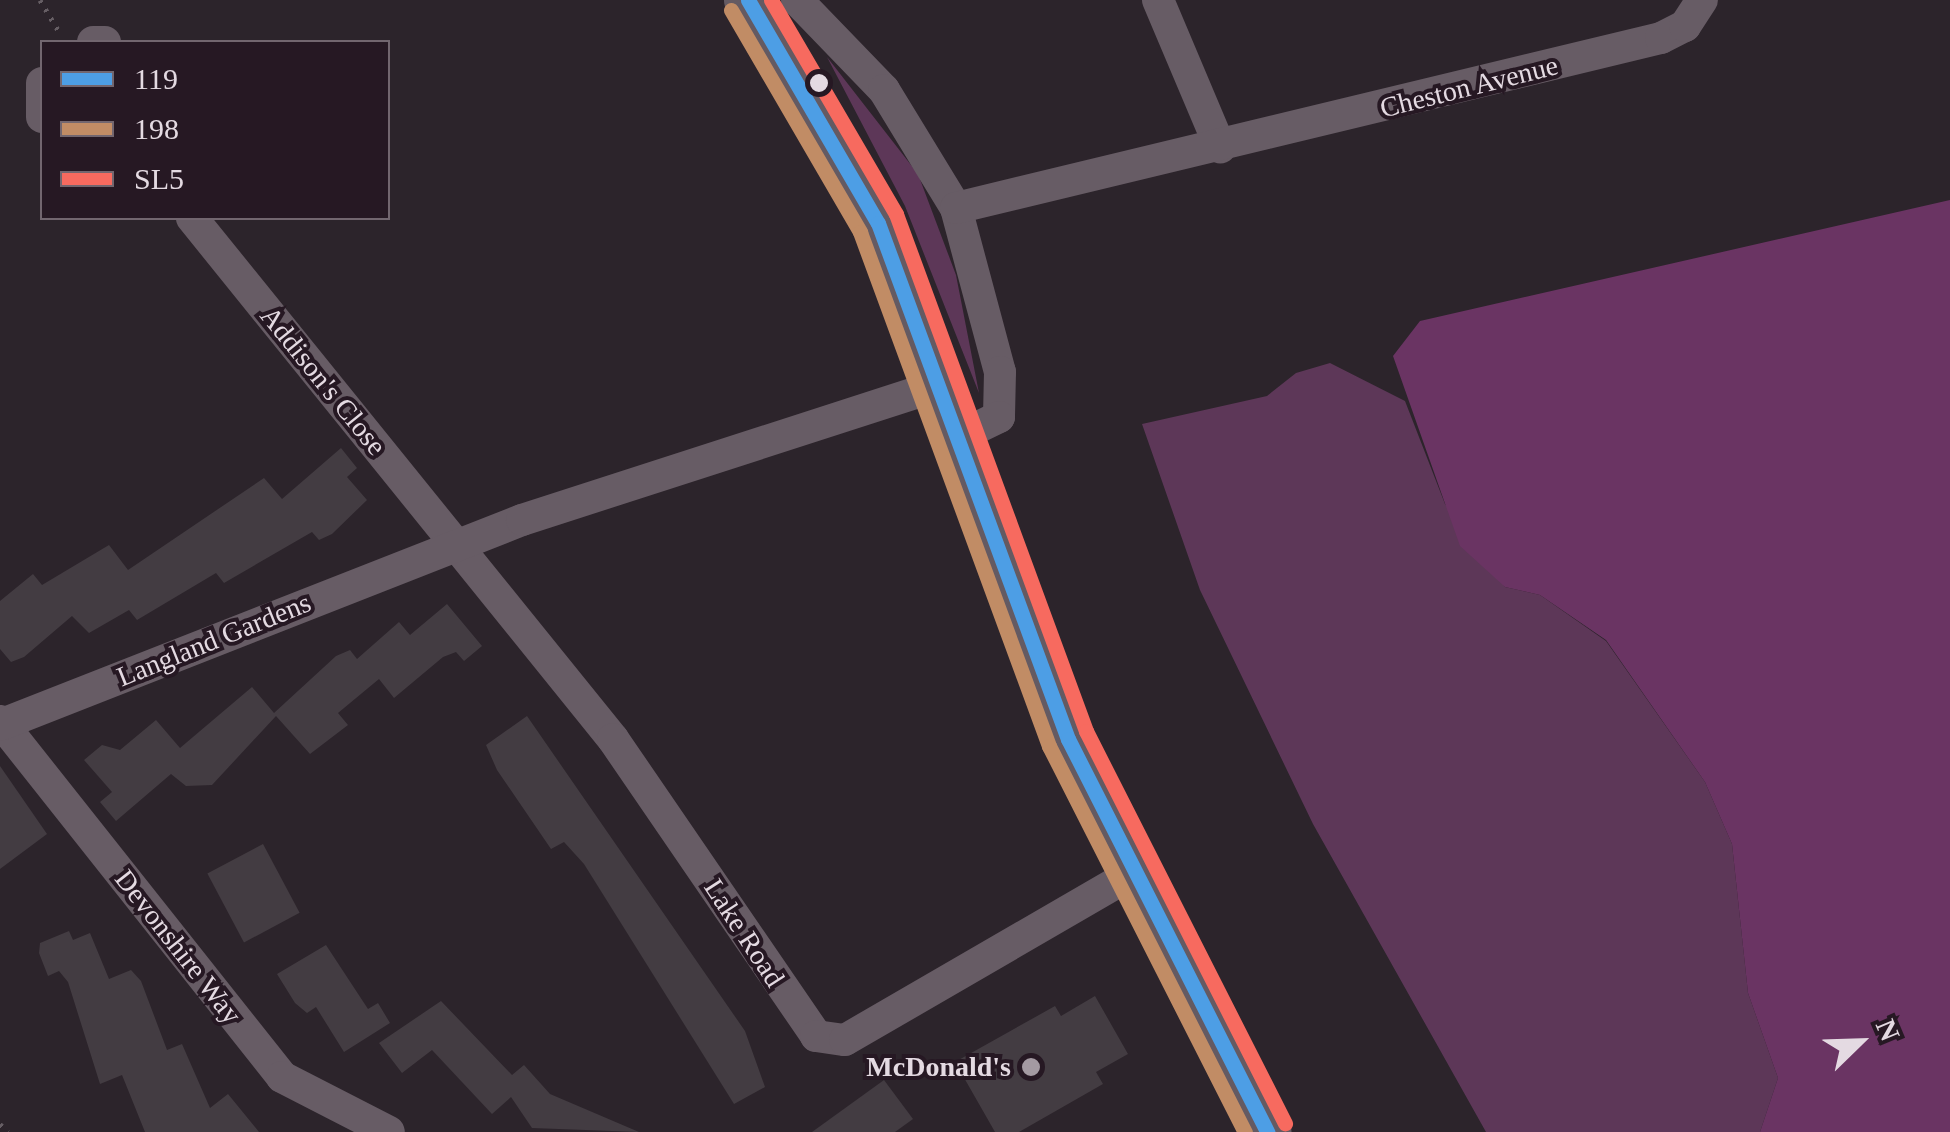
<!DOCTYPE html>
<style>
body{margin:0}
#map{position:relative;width:1950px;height:1132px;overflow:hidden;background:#2c242b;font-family:"Times New Roman",serif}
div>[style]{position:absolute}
.green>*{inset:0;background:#5d3758}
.forest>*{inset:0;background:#6a3463}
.building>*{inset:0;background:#433c42;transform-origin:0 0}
.path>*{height:5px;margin-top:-2.5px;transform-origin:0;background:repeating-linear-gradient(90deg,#665e64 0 2.5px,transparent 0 10.5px)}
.minor>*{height:32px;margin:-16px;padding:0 16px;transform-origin:16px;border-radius:16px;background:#675c65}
.highway>*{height:48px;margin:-24px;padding:0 24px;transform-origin:24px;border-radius:24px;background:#645a62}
.bus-1>*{height:15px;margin:-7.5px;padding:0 7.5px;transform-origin:7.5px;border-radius:7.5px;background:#4d9ee5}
.bus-2>*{height:15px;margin:-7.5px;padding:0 7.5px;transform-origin:7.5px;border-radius:7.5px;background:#c18c65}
.bus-3>*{height:15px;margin:-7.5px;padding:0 7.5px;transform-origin:7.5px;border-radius:7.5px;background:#f76a5f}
.dots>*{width:28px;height:28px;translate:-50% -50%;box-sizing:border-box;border:5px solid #261823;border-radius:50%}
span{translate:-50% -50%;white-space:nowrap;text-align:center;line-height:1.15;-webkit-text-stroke:8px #261823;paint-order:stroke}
.street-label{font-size:28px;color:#e4dae2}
.poi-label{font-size:28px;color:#e4dae2;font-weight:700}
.right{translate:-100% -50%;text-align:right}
.legend{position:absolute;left:40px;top:40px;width:350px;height:180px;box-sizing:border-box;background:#261823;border:2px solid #72666f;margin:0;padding:12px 18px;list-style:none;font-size:30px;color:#e4dae2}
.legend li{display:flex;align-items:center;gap:20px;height:50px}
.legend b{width:50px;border:2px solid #72666f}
.north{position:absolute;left:1810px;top:992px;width:100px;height:100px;-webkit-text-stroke:8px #261823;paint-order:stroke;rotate:67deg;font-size:28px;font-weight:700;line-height:40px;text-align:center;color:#e4dae2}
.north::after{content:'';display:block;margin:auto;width:35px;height:45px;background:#e4dae2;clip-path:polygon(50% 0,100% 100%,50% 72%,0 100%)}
</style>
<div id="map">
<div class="green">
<i style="clip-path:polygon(827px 57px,918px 174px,956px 275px,979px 393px,905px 206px)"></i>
<i style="clip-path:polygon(1330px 363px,1405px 401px,1445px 504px,1505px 587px,1540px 595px,1606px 641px,1705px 782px,1732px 844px,1748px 993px,1778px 1078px,1760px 1132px,1486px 1132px,1313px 824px,1200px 590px,1142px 424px,1267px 396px,1296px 373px)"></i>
</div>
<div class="forest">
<i style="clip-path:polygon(1950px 200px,1950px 1132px,1760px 1132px,1778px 1078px,1748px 993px,1732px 844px,1705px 782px,1606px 640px,1540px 595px,1505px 587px,1460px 546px,1393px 356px,1420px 321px)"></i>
</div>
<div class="building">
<i style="clip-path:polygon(341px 448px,357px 468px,347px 477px,367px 500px,332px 534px,319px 540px,312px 532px,224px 583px,216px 573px,137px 620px,129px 610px,89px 633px,72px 616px,24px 657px,11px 662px,0 649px,0 601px,33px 574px,42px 585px,109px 545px,128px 570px,264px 478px,282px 499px)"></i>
<i style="clip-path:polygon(447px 604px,482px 646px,464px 661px,456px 652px,443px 657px,394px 698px,379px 679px,338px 713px,348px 725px,310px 754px,276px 716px,212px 785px,186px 786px,171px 774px,116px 821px,100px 802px,112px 792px,84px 760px,102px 745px,120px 750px,156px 720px,180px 748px,252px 687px,274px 713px,336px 656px,350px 650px,357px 659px,399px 622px,410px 635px)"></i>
<i style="clip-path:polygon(527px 716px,745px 1031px,765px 1087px,734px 1104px,584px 864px,564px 842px,551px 849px,497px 770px,486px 745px)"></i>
<i style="clip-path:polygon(0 766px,47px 834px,0 869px)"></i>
<i style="left:263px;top:844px;width:78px;height:63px;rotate:62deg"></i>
<i style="clip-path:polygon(69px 931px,73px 940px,90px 933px,109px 979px,131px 970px,141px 981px,167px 1050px,182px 1044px,210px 1108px,228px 1094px,259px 1132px,145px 1132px,122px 1075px,100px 1084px,68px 982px,59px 971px,48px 976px,39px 953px,40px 943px)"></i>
<i style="clip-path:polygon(326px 945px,368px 1009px,378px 1003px,390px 1023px,344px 1052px,316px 1007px,307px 1013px,295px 1003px,277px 974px)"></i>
<i style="clip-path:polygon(1095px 996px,1128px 1054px,1096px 1072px,1103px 1084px,1019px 1132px,995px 1132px,955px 1062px,1055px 1006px,1061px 1016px)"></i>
<i style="clip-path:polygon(441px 1001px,512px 1075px,524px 1065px,550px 1094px,639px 1132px,532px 1128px,511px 1097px,492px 1114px,432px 1050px,402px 1073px,379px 1043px)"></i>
<i style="clip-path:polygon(884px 1080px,913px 1119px,895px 1132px,812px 1132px)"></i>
</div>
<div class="path">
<i style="left:40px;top:0;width:41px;rotate:59deg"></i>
<i style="left:0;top:1124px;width:11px;rotate:45deg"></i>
</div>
<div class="minor">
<i style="left:797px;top:0;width:125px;rotate:46deg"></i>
<i style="left:884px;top:90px;width:138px;rotate:58.6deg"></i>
<i style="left:956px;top:208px;width:170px;rotate:75deg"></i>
<i style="left:1000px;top:372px;width:45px;rotate:91.3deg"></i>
<i style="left:999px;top:417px;width:43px;rotate:154deg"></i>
<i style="left:1158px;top:0;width:160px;rotate:67.1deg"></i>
<i style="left:93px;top:42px;width:12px"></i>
<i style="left:42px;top:83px;width:34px;rotate:90deg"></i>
<i style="left:956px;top:208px;width:725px;rotate:-13.56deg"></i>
<i style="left:1661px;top:38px;width:27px;rotate:-27deg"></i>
<i style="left:1685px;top:26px;width:31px;rotate:-57deg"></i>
<i style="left:192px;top:218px;width:670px;rotate:51.06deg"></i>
<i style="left:613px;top:739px;width:360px;rotate:55.6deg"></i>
<i style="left:816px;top:1036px;width:29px;rotate:8deg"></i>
<i style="left:845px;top:1040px;width:329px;rotate:-30.1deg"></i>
<i style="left:0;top:721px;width:454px;rotate:51.6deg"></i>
<i style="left:282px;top:1077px;width:120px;rotate:27.2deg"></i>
<i style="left:0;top:725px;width:561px;rotate:-21.44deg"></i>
<i style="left:522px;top:520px;width:440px;rotate:-17.9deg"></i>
</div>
<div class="highway">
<i style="left:748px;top:0;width:258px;rotate:59.8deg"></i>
<i style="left:878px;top:223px;width:550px;rotate:69.79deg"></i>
<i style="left:1068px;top:739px;width:441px;rotate:63.1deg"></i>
</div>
<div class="bus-1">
<i style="left:748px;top:0;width:258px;rotate:59.8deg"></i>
<i style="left:878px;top:223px;width:550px;rotate:69.79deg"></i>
<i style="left:1068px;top:739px;width:441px;rotate:63.1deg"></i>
</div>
<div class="bus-2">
<i style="left:731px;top:10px;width:257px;rotate:59.8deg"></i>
<i style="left:860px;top:232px;width:548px;rotate:69.81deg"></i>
<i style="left:1049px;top:746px;width:433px;rotate:63.1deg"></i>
</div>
<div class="bus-3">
<i style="left:771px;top:0;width:248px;rotate:59.7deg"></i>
<i style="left:896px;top:214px;width:551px;rotate:69.82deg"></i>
<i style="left:1086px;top:731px;width:440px;rotate:63.1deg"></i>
</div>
<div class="dots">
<i style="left:819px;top:83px;background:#e4dae2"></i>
<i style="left:1031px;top:1067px;background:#a49aa2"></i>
</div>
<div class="street-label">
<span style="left:1469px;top:87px;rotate:-14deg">Cheston Avenue</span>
<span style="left:323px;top:381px;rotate:51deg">Addison's Close</span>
<span style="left:214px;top:640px;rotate:-22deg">Langland Gardens</span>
<span style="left:744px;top:933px;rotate:57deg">Lake Road</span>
<span style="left:178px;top:947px;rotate:52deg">Devonshire Way</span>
</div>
<div class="poi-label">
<span class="right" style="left:1011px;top:1067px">McDonald's</span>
</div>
<ul class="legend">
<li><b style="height:12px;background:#4d9ee5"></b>119</li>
<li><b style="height:12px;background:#c18c65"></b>198</li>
<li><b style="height:12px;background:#f76a5f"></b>SL5</li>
</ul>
<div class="north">N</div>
</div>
